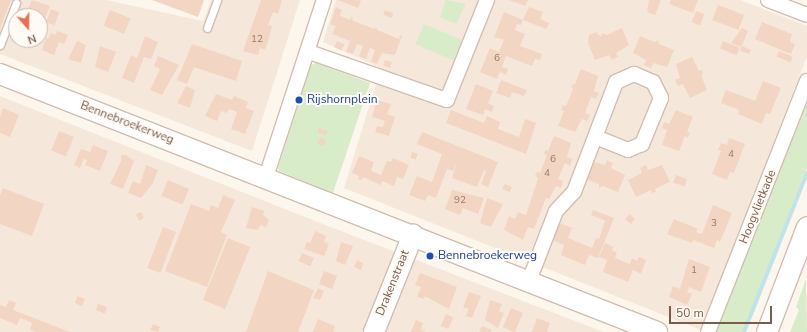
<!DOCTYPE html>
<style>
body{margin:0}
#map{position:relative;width:807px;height:332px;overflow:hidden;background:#fdf6ec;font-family:"Nunito Sans",sans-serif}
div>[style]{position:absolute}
.residential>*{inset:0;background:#f5e8da}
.green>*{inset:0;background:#d8ecc9;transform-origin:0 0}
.stream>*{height:4px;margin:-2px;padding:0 2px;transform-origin:2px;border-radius:2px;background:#bfe3e8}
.building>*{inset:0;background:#f3d5c3;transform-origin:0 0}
.roads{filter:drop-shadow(1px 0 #d1beb0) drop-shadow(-1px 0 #d1beb0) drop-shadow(0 1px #d1beb0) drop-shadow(0 -1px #d1beb0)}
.lane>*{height:7px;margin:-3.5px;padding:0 3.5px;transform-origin:3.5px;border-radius:3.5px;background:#fff}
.street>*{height:14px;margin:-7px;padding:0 7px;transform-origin:7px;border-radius:7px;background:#fff}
.secondary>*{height:20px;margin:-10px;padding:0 10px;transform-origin:10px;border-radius:10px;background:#fff}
.dots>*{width:11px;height:11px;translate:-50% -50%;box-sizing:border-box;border:2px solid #fffaf3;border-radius:50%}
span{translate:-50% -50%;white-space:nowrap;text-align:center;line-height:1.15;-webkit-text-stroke:4px #fffaf3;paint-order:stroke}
.number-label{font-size:10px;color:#987a6a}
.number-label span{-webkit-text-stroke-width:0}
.transit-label{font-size:12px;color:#164399}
.left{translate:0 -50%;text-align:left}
.street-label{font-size:12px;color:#7a5c4d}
.north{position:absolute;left:8px;top:8px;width:40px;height:40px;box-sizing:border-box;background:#fffaf3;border:1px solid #cabbb1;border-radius:50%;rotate:160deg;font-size:11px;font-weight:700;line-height:16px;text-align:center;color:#7a5c4d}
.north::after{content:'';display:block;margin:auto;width:14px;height:18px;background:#e76f51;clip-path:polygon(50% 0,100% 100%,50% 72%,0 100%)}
.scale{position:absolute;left:669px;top:306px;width:103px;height:18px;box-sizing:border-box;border:2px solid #7a5c4d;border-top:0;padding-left:5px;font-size:12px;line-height:14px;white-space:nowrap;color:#7a5c4d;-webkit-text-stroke:3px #fffaf3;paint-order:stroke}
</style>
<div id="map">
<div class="residential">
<i style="clip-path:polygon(evenodd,0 0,106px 0,203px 21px,211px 0,300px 0,252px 151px,0 54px,0 0,16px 16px,40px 16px,40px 40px,16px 40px,16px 16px)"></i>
<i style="clip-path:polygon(336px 0,740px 0,807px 26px,807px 56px,701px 330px,344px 188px,381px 68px,323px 42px)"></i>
<i style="clip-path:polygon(0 96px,328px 226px,604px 332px,0 332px)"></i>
</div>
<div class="green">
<i style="clip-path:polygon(446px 0,466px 4px,456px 24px,440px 17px)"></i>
<i style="left:424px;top:24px;width:41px;height:22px;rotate:23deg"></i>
<i style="clip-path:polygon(316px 63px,370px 83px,333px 193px,279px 171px,278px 168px,311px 65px)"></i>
<i style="clip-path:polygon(807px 104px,807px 167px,743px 332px,714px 332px)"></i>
<i style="clip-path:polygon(806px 279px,807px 332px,790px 332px,799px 310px,796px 307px)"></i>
</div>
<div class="stream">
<i style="left:744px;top:332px;width:171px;rotate:-68.4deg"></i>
</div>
<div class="building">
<i style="clip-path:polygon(0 0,11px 0,0 29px)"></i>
<i style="clip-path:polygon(32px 0,50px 6px,40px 31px,40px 16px,25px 16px)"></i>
<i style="clip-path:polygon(152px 0,204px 0,198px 17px)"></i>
<i style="clip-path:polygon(261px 0,282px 0,278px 14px,273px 12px,270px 19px,268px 25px,272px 26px,269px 38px,265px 50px,260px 48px,258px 55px,243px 51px)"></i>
<i style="clip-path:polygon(338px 0,359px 0,361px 1px,358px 8px)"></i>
<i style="clip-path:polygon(509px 0,528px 0,525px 6px)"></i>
<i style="clip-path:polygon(649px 0,661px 0,655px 15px,647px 12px)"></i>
<i style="clip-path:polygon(671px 0,698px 0,693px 13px,669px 4px)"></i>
<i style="left:718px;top:5px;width:28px;height:16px;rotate:21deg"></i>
<i style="clip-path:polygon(336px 7px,342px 10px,340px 16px,350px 20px,352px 16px,353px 21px,375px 29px,376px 26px,377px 30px,399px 39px,400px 35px,402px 36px,395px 55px,382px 53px,377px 64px,371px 61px,375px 50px,370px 48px,366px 59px,359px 56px,363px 46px,357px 44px,353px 54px,346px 52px,350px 41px,332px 34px,336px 26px,330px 24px)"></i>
<i style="clip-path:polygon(529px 7px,543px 12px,540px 19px,549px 23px,546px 29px,523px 20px,521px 25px,517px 24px,515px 30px,525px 34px,520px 46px,542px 54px,540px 60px,535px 59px,532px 66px,506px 56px,502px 67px,508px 69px,506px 75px,500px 72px,497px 79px,480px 72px,490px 48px,499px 52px,504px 40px,494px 37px,504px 12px,523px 20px)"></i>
<i style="left:51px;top:9px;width:9px;height:14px;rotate:21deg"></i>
<i style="left:110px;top:10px;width:22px;height:17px;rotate:22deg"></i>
<i style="left:385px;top:10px;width:9px;height:5px;rotate:21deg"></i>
<i style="left:696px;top:11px;width:9px;height:12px;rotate:21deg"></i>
<i style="clip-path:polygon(762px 22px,792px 34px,790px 42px,795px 44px,791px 54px,755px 39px)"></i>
<i style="clip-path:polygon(622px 28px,629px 45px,616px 53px,618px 57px,612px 60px,609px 55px,595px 60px,588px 43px,589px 35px,596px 32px,601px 37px,603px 33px,607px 35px)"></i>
<i style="clip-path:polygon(742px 28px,748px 31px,741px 47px,731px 43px)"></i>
<i style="clip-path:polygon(57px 31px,68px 35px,64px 44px,59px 42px,54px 55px,42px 50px,46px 38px,48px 39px,51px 33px,55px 35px)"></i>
<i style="clip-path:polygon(145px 36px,158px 42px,151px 59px,144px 57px,134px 83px,122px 78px,131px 55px,137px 58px)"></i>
<i style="clip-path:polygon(640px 36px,655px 42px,658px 40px,659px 44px,674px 50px,667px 67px,653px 63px,651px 68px,644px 65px,646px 60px,633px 53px)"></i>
<i style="clip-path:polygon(16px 40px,31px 40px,28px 47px,15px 42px)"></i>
<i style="clip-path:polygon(77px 41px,86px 45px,81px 63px,68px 59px)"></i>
<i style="left:337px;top:41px;width:8px;height:7px;rotate:23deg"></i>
<i style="left:723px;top:41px;width:18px;height:8px;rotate:22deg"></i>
<i style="clip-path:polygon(192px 44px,242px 61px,236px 81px,194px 67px,187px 84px,177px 80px)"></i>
<i style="clip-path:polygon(100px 46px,116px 52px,108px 72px,95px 67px)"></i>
<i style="clip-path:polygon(742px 46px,751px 50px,749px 54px,740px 51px)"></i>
<i style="left:779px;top:51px;width:15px;height:6px;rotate:23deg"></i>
<i style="clip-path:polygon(158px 56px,179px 65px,162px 95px,150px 90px,160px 69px,154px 66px)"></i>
<i style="clip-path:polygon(692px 57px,699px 71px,702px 70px,703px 74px,701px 75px,707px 90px,690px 98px,683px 84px,678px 86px,675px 80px,680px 78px,676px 64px)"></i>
<i style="left:385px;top:60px;width:7px;height:6px;rotate:16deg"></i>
<i style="clip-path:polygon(581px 69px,598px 76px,594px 91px,599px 93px,596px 99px,591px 97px,585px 113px,590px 115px,587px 121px,582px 119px,575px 132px,558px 126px,564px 111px,561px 110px,563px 105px,566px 106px,573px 89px,571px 85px,575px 84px)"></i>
<i style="clip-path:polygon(501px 80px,527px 90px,524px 96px,512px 92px,510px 98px,496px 93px)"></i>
<i style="clip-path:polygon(763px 81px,781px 88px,770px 114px,766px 113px,762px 124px,738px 114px,739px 110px,721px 103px,726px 90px,755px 101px)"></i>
<i style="clip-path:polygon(476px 84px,493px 91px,488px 103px,494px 106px,492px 112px,485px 109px,483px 115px,466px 109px)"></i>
<i style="clip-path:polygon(186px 86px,195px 90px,190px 108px,177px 103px)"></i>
<i style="clip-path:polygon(216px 94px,232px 100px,234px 96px,248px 102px,246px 108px,254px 111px,245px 134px,231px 129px,237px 112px,229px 109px,227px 113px,221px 111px,217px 121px,205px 116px)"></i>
<i style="clip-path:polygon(377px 100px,391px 104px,387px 114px,395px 117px,389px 136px,375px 132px,377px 126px,383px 127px,385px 121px,372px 117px)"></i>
<i style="clip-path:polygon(3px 108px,19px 115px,10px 137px,0 133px,0 117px)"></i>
<i style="clip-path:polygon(451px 110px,484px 123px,487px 116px,500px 122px,498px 129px,519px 137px,525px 119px,536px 123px,526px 154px,446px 123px)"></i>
<i style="clip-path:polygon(676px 110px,693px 117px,687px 132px,690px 133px,688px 138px,685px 136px,679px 151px,662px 145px,667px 130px,662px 128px,664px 122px,669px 124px)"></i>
<i style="left:319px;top:128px;width:9px;height:5px;rotate:18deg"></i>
<i style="left:59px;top:131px;width:16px;height:21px;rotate:22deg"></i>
<i style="clip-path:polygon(422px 132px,498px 162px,488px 187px,481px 184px,486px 171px,484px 170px,477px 187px,452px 178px,457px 161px,453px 171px,447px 169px,436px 198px,428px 195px,425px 201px,409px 195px,417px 176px,432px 182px,442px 154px,417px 144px)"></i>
<i style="clip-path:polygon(554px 136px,571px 143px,567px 157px,572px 159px,570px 166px,565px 163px,558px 179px,563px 181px,561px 188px,556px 186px,549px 199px,546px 198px,534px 229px,528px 227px,523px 240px,504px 230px,509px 216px,515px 219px,518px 212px,526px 215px,538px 178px,535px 176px,537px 172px,540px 173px,547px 155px,544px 154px,545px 150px,548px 151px)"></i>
<i style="left:319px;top:138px;width:7px;height:6px;rotate:16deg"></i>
<i style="clip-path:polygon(729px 138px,745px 144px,734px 173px,730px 172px,727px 180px,712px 174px,721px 151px,718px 150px,721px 143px,727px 145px)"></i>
<i style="clip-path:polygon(93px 145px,108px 151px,100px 171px,85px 165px,87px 160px,84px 159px,80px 168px,74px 165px,81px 149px,90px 152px)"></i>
<i style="left:412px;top:152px;width:6px;height:6px;rotate:18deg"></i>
<i style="clip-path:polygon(121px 155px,126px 155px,134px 161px,123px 189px,110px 184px,121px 161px)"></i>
<i style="clip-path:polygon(359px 156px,374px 162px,371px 171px,381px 175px,387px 161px,391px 162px,393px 158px,409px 165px,403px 179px,397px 177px,394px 186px,382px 181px,381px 185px,363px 177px,362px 180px,358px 179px,359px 176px,352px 173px)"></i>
<i style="clip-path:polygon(607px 160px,613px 163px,611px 168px,625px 175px,618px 192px,603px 186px,599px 188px,599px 184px,583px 178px,590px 161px,605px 165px)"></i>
<i style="clip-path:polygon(146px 165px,158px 170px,153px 183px,141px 198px,128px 193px,133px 181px,140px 184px)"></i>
<i style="clip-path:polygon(646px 165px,648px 170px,662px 165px,670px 182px,655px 189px,656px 192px,652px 193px,651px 190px,636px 197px,628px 180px,642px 173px,640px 168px)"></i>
<i style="left:676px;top:175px;width:12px;height:8px;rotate:20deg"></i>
<i style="left:168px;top:180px;width:23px;height:17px;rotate:23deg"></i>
<i style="clip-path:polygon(505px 184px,512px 187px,510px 192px,502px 189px)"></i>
<i style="clip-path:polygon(3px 188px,44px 204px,32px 236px,0 224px,0 195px)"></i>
<i style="clip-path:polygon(452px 190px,484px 198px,478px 214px,463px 208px,460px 215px,445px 209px)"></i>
<i style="clip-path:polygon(223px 195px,235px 200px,221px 232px,227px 235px,207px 287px,165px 271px,191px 204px,209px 211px,211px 205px,218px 208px)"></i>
<i style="clip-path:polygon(487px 198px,503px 204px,491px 227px,480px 223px)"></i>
<i style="clip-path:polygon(713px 205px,732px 213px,720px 242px,717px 240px,714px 248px,693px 240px,692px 243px,667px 234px,674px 219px,698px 229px,696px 232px,702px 234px)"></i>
<i style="clip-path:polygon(252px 207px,264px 211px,263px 215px,269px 220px,266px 227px,260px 225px,258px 230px,246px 228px)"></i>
<i style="clip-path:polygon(593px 210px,614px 218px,598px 258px,589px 255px,585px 265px,561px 255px,564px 245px,552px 240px,559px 223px,572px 228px,568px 238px,592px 248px,596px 238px,599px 239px,605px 221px,608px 222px,591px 215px)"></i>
<i style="clip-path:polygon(141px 212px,144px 218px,139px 221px,136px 214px)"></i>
<i style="clip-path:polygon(630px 214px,635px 219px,631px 224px,625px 219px)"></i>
<i style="left:163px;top:227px;width:14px;height:44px;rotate:21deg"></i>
<i style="clip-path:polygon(315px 231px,326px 236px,324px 242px,329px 244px,324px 256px,304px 249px,307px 242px,310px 243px)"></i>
<i style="left:228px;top:238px;width:24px;height:67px;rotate:22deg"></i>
<i style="clip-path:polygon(341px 242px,353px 246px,345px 265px,336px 261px)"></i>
<i style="clip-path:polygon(605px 243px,613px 247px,612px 250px,617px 253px,615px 258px,622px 261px,630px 264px,632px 258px,637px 261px,639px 257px,646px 260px,641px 274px,633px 270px,628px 282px,603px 272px,607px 260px,599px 257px)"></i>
<i style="left:302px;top:253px;width:13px;height:9px;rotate:23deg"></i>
<i style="clip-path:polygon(689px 259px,710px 267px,701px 292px,689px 287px,687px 292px,692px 294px,687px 305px,669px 297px,673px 286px,680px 289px)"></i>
<i style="clip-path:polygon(357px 260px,363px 263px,361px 270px,354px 267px)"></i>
<i style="clip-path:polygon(268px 271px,314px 290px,298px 332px,246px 332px)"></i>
<i style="left:324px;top:271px;width:14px;height:14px;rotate:21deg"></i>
<i style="clip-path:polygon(420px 273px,457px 287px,449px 309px,425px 296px,424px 299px,417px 297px,421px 287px,415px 285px)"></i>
<i style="clip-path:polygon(318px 288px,324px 291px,320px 300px,313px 298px)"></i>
<i style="clip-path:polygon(469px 292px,481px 296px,472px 318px,466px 316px,469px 309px,463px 307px)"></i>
<i style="clip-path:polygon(77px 296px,85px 299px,82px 306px,75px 303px)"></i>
<i style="clip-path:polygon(9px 300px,16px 303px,13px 310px,70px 332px,36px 332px,30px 330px,32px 323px,26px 320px,20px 318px,17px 325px,0 318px,0 305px,6px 307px)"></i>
<i style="clip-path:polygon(490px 300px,502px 304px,499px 311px,504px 313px,498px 328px,485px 320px)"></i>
<i style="clip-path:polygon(98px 304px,107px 307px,105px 314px,96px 310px)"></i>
<i style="left:511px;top:308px;width:13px;height:21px;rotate:23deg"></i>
<i style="left:446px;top:314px;width:8px;height:13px;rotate:23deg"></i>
<i style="clip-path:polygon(537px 318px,550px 323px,547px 332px,532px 332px)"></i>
<i style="clip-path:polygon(318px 319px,335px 326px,333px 332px,313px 332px)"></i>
<i style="clip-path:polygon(416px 320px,423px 323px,421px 330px,426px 332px,411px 332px)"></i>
<i style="clip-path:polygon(153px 324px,160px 327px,158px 332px,150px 330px)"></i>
<i style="clip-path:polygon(482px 326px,492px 330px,491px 332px,479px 332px)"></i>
</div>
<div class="roads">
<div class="lane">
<i style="left:207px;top:28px;width:30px;rotate:-70deg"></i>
<i style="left:0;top:45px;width:45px;rotate:-69.1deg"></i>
</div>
<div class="street">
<i style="left:768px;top:0;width:42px;rotate:21deg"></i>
<i style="left:309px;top:52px;width:146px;rotate:19.2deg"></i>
<i style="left:447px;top:100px;width:108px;rotate:-68.2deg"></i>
<i style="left:634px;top:74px;width:21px;rotate:23deg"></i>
<i style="left:653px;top:82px;width:18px;rotate:63deg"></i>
<i style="left:661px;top:98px;width:50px;rotate:112.4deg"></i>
<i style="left:642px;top:144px;width:15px;rotate:157deg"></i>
<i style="left:628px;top:150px;width:35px;rotate:-158deg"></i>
<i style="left:595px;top:137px;width:59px;rotate:-69.1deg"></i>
<i style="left:616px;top:82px;width:20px;rotate:-24deg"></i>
<i style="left:266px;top:177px;width:186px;rotate:-71.9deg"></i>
<i style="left:529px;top:281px;width:75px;rotate:-68.9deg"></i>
<i style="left:556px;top:211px;width:26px;rotate:-47deg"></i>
<i style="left:574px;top:192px;width:59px;rotate:-69.1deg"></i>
<i style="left:708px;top:332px;width:270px;rotate:-68.5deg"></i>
</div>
<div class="secondary">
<i style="left:0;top:74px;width:706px;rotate:21.44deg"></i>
<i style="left:374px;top:332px;width:105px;rotate:-68.1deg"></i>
<i style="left:767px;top:332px;width:112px;rotate:-69.1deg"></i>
</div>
</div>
<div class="dots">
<i style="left:299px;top:100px;background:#1a4fb4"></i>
<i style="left:430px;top:256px;background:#1a4fb4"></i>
</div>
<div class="number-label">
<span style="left:257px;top:40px">12</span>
<span style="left:497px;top:59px">6</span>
<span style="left:731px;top:155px">4</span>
<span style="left:553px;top:160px">6</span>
<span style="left:547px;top:174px">4</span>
<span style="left:460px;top:201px">92</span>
<span style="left:714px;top:224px">3</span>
<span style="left:694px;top:271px">1</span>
</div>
<div class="transit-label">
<span class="left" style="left:307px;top:100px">Rijshornplein</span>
<span class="left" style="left:438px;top:256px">Bennebroekerweg</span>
</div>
<div class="street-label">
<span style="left:127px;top:123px;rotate:21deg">Bennebroekerweg</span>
<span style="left:758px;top:207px;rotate:-68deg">Hoogvlietkade</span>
<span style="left:393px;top:283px;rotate:-68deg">Drakenstraat</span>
</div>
<div class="north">N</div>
<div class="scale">50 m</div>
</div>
